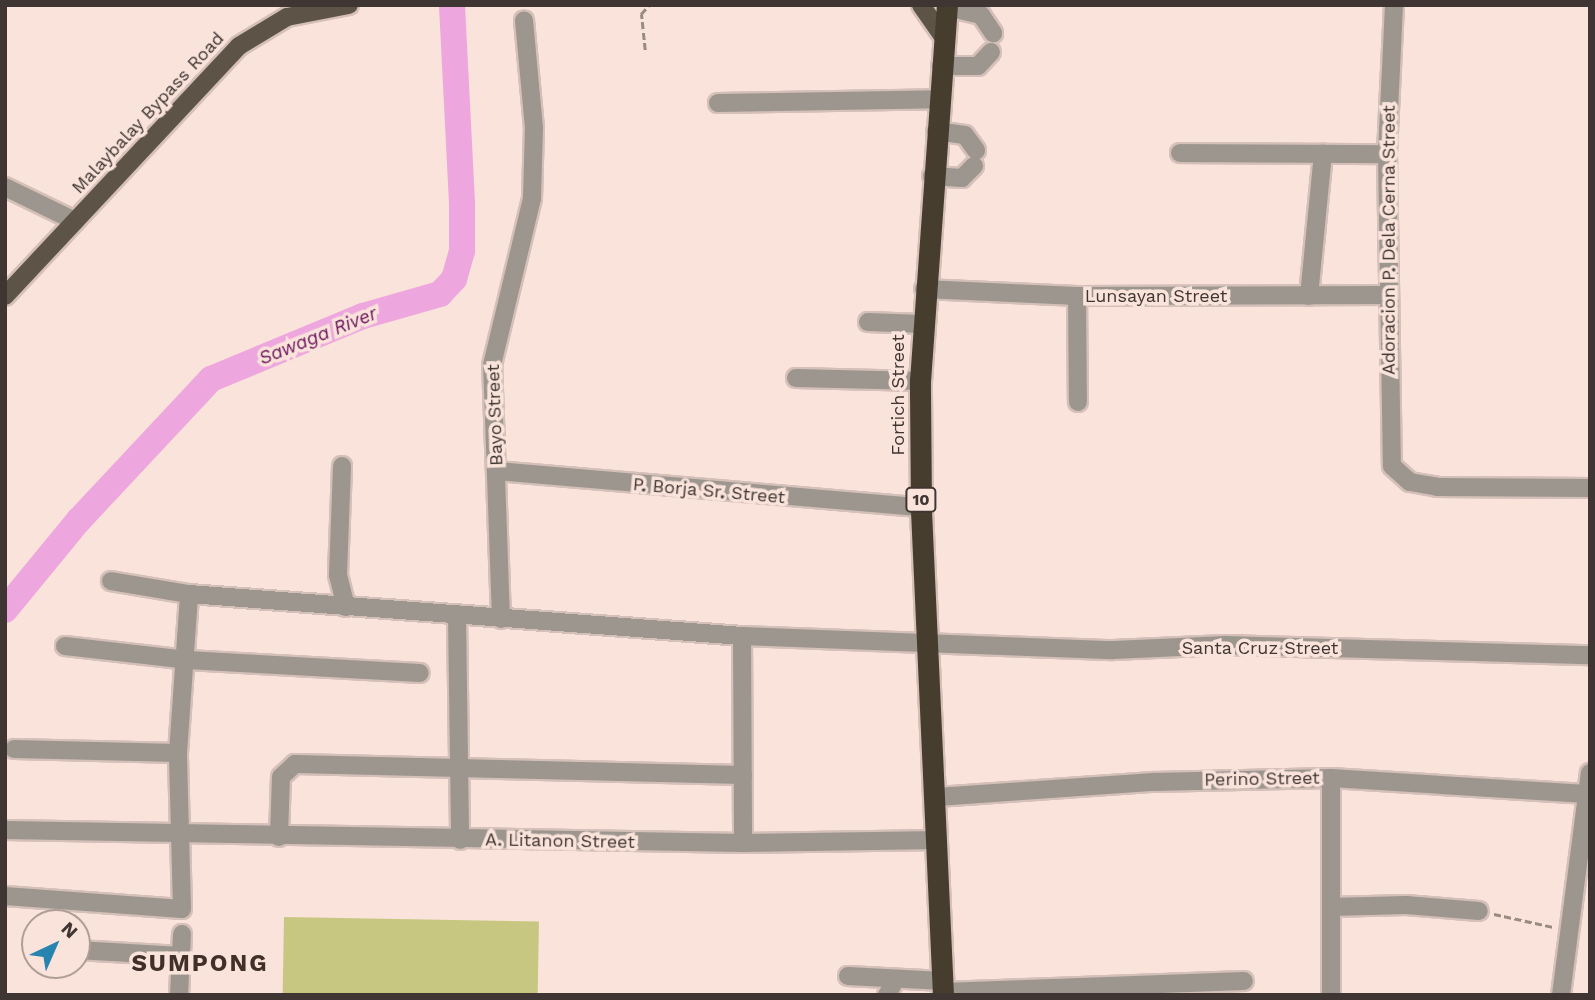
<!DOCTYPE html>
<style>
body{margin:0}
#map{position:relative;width:1595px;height:1000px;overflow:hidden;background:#fae3da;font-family:"Work Sans",sans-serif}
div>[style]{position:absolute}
.green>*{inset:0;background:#c7c782;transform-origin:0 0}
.river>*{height:26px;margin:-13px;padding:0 13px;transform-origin:13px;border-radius:13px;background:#eea6de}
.path>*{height:2.5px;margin-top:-1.25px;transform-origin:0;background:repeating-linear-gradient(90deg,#9a8a84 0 7px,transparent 0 10.5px)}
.roads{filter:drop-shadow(2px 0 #d5c0b9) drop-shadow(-2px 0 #d5c0b9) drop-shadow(0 2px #d5c0b9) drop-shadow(0 -2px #d5c0b9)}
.minor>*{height:18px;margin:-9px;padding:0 9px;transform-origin:9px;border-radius:9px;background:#9c968f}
.major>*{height:18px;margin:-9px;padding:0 9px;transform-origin:9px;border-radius:9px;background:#5d5447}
.highway>*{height:21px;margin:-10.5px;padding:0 10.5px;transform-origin:10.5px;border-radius:10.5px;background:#473d2e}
span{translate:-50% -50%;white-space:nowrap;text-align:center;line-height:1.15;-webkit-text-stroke:7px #fae3da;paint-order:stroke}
.shield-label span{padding:2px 5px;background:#fae3da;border:2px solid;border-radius:5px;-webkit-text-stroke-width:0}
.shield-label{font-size:16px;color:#3f3633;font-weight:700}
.street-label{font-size:18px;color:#3f3633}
.water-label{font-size:19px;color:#69165d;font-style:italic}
.district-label{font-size:24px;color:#412f29;font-weight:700;letter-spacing:2px}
.frame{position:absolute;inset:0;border:7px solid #3f3633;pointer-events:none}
.north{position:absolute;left:21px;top:909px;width:70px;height:70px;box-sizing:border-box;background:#fae3da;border:2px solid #af9e97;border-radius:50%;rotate:44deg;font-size:19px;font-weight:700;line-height:28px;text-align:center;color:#3f3633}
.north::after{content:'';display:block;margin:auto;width:24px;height:32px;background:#2784b0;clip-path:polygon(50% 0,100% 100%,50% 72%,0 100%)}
</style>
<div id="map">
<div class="green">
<i style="left:284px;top:917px;width:255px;height:78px;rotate:1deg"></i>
</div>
<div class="river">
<i style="left:5px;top:610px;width:117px;rotate:-50.6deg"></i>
<i style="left:79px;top:520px;width:193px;rotate:-46.9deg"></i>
<i style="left:211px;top:379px;width:165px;rotate:-22.5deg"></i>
<i style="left:363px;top:316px;width:80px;rotate:-15.9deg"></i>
<i style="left:440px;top:294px;width:21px;rotate:-47deg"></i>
<i style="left:454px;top:279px;width:29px;rotate:-74deg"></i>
<i style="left:462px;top:251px;width:48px;rotate:-90deg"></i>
<i style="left:462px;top:203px;width:198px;rotate:-92.9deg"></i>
</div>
<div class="path">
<i style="left:668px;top:5px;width:4px"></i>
<i style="left:645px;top:50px;width:36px;rotate:-96deg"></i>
<i style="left:641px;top:14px;width:12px;rotate:-48deg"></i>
<i style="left:1494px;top:914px;width:60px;rotate:12.4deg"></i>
</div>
<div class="roads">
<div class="minor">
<i style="left:1394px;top:5px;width:149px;rotate:92.7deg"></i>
<i style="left:1387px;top:154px;width:312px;rotate:89.1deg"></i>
<i style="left:1392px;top:466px;width:24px;rotate:42deg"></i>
<i style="left:1410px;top:482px;width:27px;rotate:10deg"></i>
<i style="left:1437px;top:487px;width:153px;rotate:0.4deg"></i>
<i style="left:947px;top:7px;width:35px;rotate:13deg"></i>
<i style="left:981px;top:15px;width:22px;rotate:56deg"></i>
<i style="left:941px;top:66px;width:37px"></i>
<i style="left:978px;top:66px;width:19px;rotate:-47deg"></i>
<i style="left:718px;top:103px;width:220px;rotate:-1deg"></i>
<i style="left:936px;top:131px;width:29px;rotate:8deg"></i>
<i style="left:965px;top:135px;width:19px;rotate:54deg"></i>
<i style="left:1180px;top:153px;width:207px;rotate:0.3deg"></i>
<i style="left:932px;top:176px;width:30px;rotate:4deg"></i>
<i style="left:962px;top:178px;width:17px;rotate:-45deg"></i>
<i style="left:5px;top:187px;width:78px;rotate:25.9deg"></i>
<i style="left:924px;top:289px;width:153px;rotate:2.6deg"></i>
<i style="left:1077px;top:296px;width:311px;rotate:-0.2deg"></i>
<i style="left:1077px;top:296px;width:106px;rotate:89.5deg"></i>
<i style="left:1309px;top:296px;width:143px;rotate:-84.4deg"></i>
<i style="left:868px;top:322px;width:54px;rotate:2.1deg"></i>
<i style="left:796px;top:378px;width:124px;rotate:1.4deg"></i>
<i style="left:342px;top:466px;width:109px;rotate:92.1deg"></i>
<i style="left:338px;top:575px;width:33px;rotate:76deg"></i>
<i style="left:497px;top:471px;width:426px;rotate:4.9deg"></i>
<i style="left:111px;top:581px;width:79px;rotate:9.5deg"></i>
<i style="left:189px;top:594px;width:555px;rotate:4.34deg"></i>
<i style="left:742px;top:636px;width:371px;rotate:2.2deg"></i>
<i style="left:1113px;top:650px;width:112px;rotate:-2.6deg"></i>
<i style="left:1225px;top:645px;width:365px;rotate:1.6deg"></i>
<i style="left:457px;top:616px;width:224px;rotate:89.2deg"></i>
<i style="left:501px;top:619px;width:254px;rotate:-92deg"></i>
<i style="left:492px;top:365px;width:172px;rotate:-76.5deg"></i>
<i style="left:532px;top:198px;width:70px;rotate:-88.4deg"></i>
<i style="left:534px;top:128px;width:108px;rotate:-95.3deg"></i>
<i style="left:742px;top:636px;width:207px;rotate:89.7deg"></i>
<i style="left:65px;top:646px;width:123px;rotate:6.5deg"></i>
<i style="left:187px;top:660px;width:233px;rotate:3.2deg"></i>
<i style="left:14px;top:749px;width:164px;rotate:1.4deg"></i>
<i style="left:1331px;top:778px;width:217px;rotate:90deg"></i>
<i style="left:937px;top:797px;width:217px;rotate:-4deg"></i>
<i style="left:1153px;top:782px;width:178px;rotate:-1.3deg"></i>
<i style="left:1331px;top:778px;width:256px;rotate:3.6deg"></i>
<i style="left:5px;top:830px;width:738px;rotate:1.01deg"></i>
<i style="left:743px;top:843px;width:195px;rotate:-0.9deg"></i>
<i style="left:279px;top:837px;width:60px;rotate:-88.1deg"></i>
<i style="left:281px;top:777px;width:19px;rotate:-43deg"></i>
<i style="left:295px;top:764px;width:448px;rotate:1.4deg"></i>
<i style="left:5px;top:896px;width:177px;rotate:4.2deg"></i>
<i style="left:182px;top:909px;width:156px;rotate:-91.5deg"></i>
<i style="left:178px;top:753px;width:159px;rotate:-86deg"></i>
<i style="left:1331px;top:907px;width:75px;rotate:-1.5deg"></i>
<i style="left:1406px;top:905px;width:73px;rotate:4.7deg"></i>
<i style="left:77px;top:950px;width:104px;rotate:3.3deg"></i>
<i style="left:848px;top:976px;width:95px;rotate:3deg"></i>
<i style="left:943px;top:992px;width:301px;rotate:-2.1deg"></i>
<i style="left:179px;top:995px;width:61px;rotate:-87.2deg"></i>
<i style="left:887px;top:995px;width:18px;rotate:-61deg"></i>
<i style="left:1561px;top:995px;width:224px;rotate:-82.6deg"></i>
</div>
<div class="major">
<i style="left:921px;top:5px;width:40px;rotate:55.1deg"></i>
<i style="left:5px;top:296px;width:342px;rotate:-46.9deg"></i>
<i style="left:239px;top:46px;width:56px;rotate:-31.1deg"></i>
<i style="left:287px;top:17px;width:63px;rotate:-11deg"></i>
</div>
<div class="highway">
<i style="left:943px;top:995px;width:488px;rotate:-92.6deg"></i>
<i style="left:921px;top:507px;width:126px;rotate:-90.5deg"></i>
<i style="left:920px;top:381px;width:377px;rotate:-85.9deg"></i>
</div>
</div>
<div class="shield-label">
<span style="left:921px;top:500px">10</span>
</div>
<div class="street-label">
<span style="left:148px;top:113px;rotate:-47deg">Malaybalay Bypass Road</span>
<span style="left:1389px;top:240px;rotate:-90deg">Adoracion P. Dela Cerna Street</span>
<span style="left:1156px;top:296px">Lunsayan Street</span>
<span style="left:898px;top:395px;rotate:-90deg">Fortich Street</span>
<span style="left:495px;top:415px;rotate:-92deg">Bayo Street</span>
<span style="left:709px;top:491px;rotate:5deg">P. Borja Sr. Street</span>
<span style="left:1260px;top:648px">Santa Cruz Street</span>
<span style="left:1262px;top:779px;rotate:-1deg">Perino Street</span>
<span style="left:560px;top:841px;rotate:1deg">A. Litanon Street</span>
</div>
<div class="water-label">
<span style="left:318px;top:336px;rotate:-22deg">Sawaga River</span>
</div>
<div class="district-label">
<span style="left:200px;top:964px">SUMPONG</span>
</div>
<div class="frame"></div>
<div class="north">N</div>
</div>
